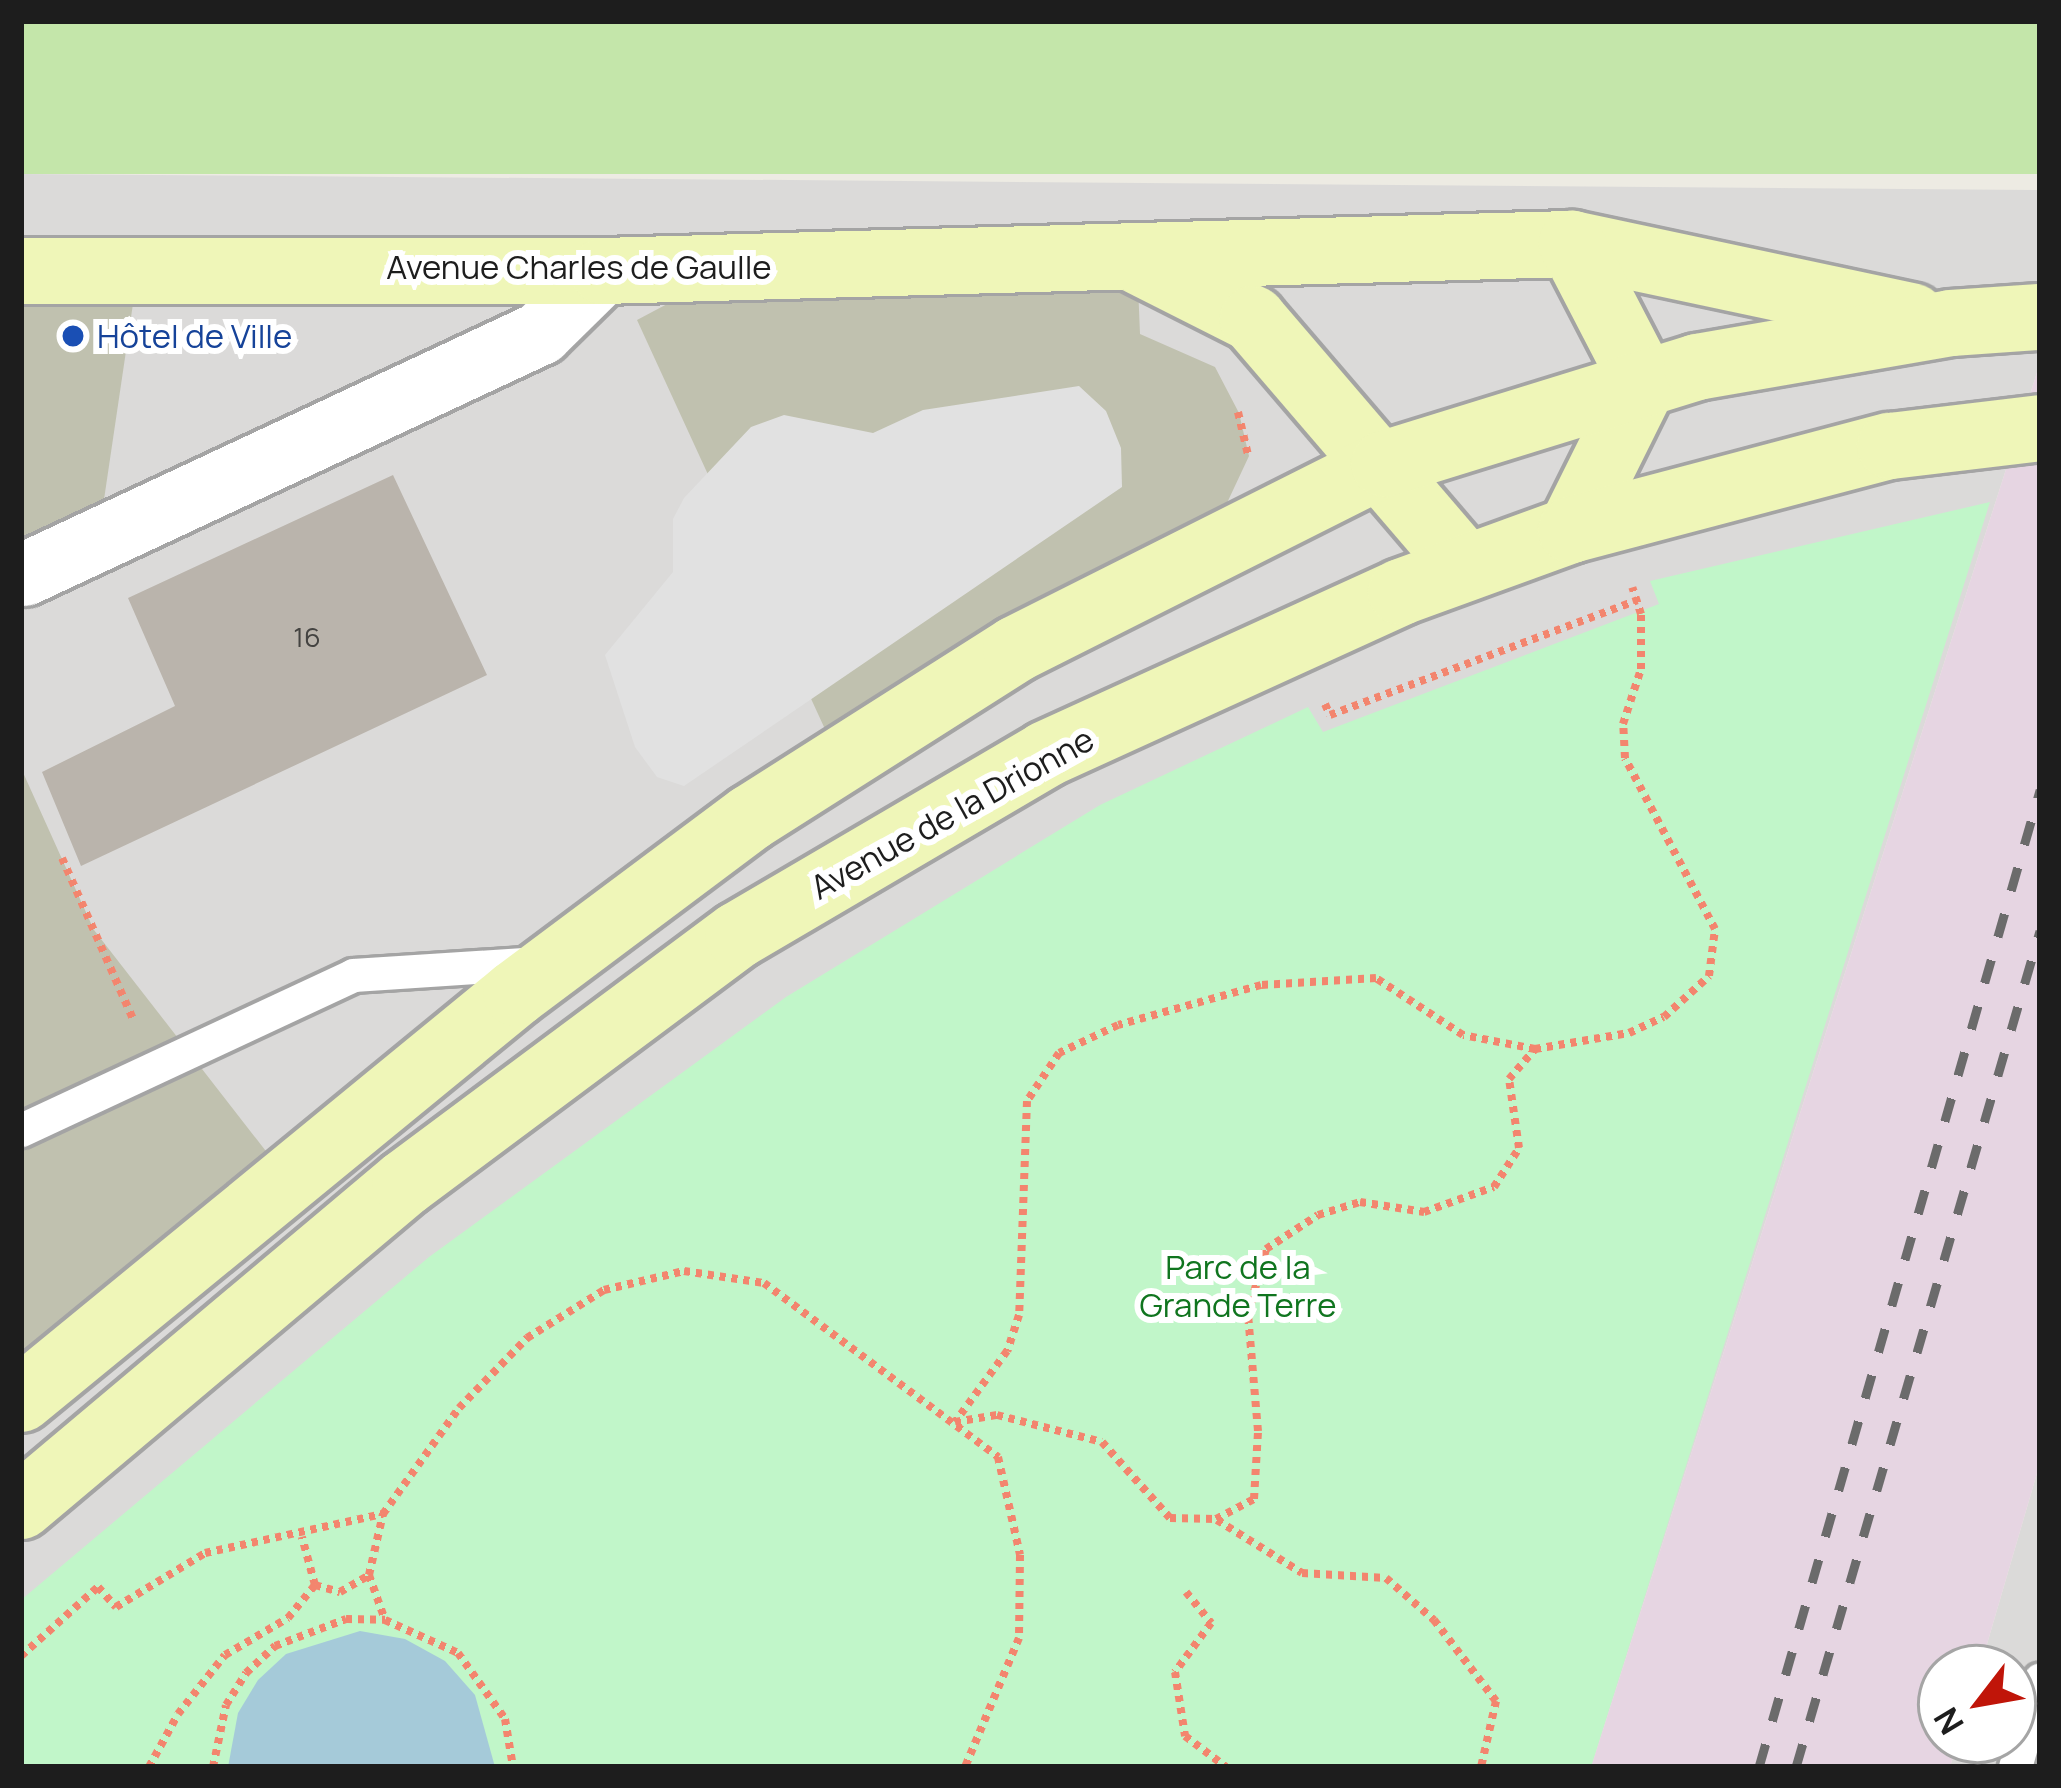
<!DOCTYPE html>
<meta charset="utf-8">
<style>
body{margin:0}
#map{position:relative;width:2061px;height:1788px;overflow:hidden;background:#edebe3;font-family:Manrope,sans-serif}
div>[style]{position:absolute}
.residential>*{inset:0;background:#dbdad9}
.industrial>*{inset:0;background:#e6d5e2}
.construction>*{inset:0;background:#c0c1af}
.grass>*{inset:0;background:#c4e6aa;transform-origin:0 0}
.park>*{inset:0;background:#c1f6c9}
.parking>*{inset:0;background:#e1e1e1}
.water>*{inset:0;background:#a5cad9}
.building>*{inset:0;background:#bab4ac}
.path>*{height:8px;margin-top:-4px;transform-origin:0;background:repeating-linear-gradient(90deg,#f3856e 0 6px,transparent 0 12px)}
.roads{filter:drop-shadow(3px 0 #a4a4a4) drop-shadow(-3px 0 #a4a4a4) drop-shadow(0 3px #a4a4a4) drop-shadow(0 -3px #a4a4a4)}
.lane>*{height:33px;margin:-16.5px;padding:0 16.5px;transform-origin:16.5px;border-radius:16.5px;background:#fff}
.street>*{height:63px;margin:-31.5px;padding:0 31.5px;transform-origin:31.5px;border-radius:31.5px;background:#fff}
.secondary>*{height:66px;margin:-33px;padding:0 33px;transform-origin:33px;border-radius:33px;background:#eff6b8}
.rail>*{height:9px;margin-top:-4.5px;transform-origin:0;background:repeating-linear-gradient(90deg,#6b6b6b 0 24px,transparent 0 48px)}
.dots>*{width:33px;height:33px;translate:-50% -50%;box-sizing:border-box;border:6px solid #fff;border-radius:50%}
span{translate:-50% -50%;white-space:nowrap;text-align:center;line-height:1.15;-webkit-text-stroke:12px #fff;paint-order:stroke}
.number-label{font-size:27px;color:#444341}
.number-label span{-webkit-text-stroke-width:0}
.street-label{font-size:33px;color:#1d1d1d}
.transit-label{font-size:33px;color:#164399}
.left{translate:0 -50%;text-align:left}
.park-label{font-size:33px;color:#10751f}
.frame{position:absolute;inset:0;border:24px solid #1d1d1d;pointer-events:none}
.north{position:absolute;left:1917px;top:1644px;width:120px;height:120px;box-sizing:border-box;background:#fff;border:3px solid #a5a5a5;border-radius:50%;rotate:239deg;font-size:33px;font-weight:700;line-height:48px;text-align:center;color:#1d1d1d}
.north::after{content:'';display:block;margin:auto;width:42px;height:54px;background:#c01509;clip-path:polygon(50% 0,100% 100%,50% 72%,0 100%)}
</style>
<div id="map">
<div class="residential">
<i style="clip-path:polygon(21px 174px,2040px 190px,2040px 363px,1591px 1767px,21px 1767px)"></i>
<i style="clip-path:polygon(2040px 1463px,2040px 1767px,1950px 1767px,1958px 1740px,2013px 1740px,2013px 1668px,1980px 1668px)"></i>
</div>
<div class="industrial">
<i style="clip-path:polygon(2040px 363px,2040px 1463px,1980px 1668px,1941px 1668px,1941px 1740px,1958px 1740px,1950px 1767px,1591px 1767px)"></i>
</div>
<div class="construction">
<i style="clip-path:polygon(1137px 261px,1140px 334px,1215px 367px,1239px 413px,1249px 456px,1205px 550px,841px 764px,637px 320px,735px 268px)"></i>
<i style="clip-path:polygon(138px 270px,98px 540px,21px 575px,21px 272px)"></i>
<i style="clip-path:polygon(21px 768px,94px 930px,286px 1177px,21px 1399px)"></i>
</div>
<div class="grass">
<i style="left:21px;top:21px;width:2019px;height:153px"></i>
</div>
<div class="park">
<i style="clip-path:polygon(1990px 502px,1591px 1767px,21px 1767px,21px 1600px,429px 1257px,786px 997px,1100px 805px,1308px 707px,1323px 732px,1659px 604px,1650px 581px)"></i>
</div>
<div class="parking">
<i style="clip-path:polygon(1079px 386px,1106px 411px,1121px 448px,1122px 487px,684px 786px,657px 777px,635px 747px,605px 655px,673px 572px,673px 519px,684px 498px,751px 427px,784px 415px,873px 433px,923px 410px)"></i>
</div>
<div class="water">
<i style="clip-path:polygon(360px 1631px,405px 1639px,445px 1661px,475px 1695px,495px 1767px,228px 1767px,238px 1713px,258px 1680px,286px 1654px)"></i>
</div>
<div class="building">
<i style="clip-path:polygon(393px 475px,487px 675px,81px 866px,42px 772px,175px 706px,128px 598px)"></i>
</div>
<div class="path">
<i style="left:1238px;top:412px;width:44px;rotate:76.9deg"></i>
<i style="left:1325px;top:704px;width:12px;rotate:66deg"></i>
<i style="left:1330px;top:715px;width:328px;rotate:-20.5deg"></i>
<i style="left:62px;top:858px;width:178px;rotate:66.2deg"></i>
<i style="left:1535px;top:1049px;width:73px;rotate:-169deg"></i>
<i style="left:1463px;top:1035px;width:104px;rotate:-146.8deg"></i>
<i style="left:1376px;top:978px;width:115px;rotate:176.5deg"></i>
<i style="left:1261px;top:985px;width:148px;rotate:164.4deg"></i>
<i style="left:1118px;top:1025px;width:65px;rotate:154.6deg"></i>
<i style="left:1059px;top:1053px;width:58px;rotate:123.7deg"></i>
<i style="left:1027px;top:1101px;width:214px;rotate:92.1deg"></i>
<i style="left:1019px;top:1315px;width:38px;rotate:108deg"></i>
<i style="left:1007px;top:1351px;width:88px;rotate:126.2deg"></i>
<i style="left:955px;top:1422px;width:43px;rotate:-9.5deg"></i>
<i style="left:997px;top:1415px;width:108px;rotate:14.4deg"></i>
<i style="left:1102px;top:1442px;width:102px;rotate:48.2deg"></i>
<i style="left:1170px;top:1518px;width:46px;rotate:1.2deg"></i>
<i style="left:1216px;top:1519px;width:43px;rotate:-27.8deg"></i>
<i style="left:1254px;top:1499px;width:68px;rotate:-86.6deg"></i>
<i style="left:1258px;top:1431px;width:117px;rotate:-94.9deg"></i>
<i style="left:1248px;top:1314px;width:67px;rotate:-74.5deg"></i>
<i style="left:1266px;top:1249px;width:62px;rotate:-33.2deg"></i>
<i style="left:1318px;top:1215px;width:44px;rotate:-17.2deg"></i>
<i style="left:1360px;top:1202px;width:65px;rotate:8.9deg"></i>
<i style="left:1424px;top:1212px;width:74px;rotate:-19.7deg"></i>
<i style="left:1494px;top:1187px;width:46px;rotate:-57.3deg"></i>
<i style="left:1519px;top:1148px;width:70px;rotate:-98.2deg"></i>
<i style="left:1509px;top:1079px;width:40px;rotate:-49deg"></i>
<i style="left:1535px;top:1049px;width:95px;rotate:-9.7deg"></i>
<i style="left:1629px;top:1033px;width:38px;rotate:-25deg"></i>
<i style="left:1664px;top:1017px;width:61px;rotate:-42.3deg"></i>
<i style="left:1709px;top:976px;width:47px;rotate:-82.7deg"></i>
<i style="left:1715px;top:929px;width:193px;rotate:-117.8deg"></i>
<i style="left:1625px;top:758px;width:34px;rotate:-93deg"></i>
<i style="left:1623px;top:724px;width:58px;rotate:-71.9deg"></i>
<i style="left:1641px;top:669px;width:55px;rotate:-90deg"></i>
<i style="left:1641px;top:614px;width:28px;rotate:-108deg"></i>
<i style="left:1217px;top:1520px;width:100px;rotate:31.9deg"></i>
<i style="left:1302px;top:1573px;width:84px;rotate:3.4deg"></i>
<i style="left:1386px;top:1578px;width:64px;rotate:41.2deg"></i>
<i style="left:1434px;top:1620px;width:102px;rotate:52.6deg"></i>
<i style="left:1496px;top:1701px;width:68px;rotate:102.8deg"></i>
<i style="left:369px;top:1575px;width:48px;rotate:70.4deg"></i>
<i style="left:315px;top:1585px;width:26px;rotate:16deg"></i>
<i style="left:340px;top:1592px;width:34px;rotate:-30deg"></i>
<i style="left:369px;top:1575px;width:63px;rotate:-77.1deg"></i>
<i style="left:1186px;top:1592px;width:40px;rotate:51deg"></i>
<i style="left:1211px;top:1623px;width:61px;rotate:126.3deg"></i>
<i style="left:1175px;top:1672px;width:65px;rotate:81.1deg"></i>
<i style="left:1185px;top:1736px;width:51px;rotate:37.1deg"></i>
<i style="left:21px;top:1656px;width:103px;rotate:-41.9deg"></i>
<i style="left:98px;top:1587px;width:27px;rotate:48deg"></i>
<i style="left:116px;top:1607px;width:104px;rotate:-31.2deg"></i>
<i style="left:205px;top:1553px;width:182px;rotate:-12.4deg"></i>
<i style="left:383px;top:1514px;width:130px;rotate:-54.4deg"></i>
<i style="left:459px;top:1408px;width:98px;rotate:-45.8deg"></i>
<i style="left:527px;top:1338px;width:91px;rotate:-31.9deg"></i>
<i style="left:604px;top:1290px;width:82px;rotate:-13.4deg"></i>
<i style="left:684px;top:1271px;width:81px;rotate:8.5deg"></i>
<i style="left:764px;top:1283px;width:292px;rotate:36.6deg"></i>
<i style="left:998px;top:1457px;width:100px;rotate:77.3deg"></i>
<i style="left:1020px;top:1555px;width:83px;rotate:90.7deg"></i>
<i style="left:1019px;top:1638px;width:140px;rotate:112.7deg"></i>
<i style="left:149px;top:1767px;width:60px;rotate:-61.3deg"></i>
<i style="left:178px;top:1714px;width:75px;rotate:-51.5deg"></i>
<i style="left:225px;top:1655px;width:73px;rotate:-30.4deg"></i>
<i style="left:288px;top:1618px;width:43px;rotate:-50.7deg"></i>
<i style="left:315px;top:1585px;width:50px;rotate:-105.2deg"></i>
<i style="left:213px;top:1767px;width:63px;rotate:-78.2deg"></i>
<i style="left:226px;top:1705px;width:38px;rotate:-58deg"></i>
<i style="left:246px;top:1673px;width:40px;rotate:-43deg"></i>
<i style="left:275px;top:1646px;width:76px;rotate:-20.8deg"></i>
<i style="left:346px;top:1619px;width:39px;rotate:1deg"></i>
<i style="left:385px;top:1620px;width:80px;rotate:24.3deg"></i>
<i style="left:458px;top:1653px;width:81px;rotate:54.5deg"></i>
<i style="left:505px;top:1719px;width:49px;rotate:80.5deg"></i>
</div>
<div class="roads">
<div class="lane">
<i style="left:21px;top:1130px;width:366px;rotate:-25deg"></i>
<i style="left:353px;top:975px;width:186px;rotate:-3.7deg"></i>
<i style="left:2015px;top:1767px;width:91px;rotate:-74.1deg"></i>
</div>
<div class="street">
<i style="left:24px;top:574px;width:570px;rotate:-25.04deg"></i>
<i style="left:540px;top:333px;width:88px;rotate:-44.5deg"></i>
</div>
<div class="secondary">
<i style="left:1140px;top:262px;width:127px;rotate:26.8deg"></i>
<i style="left:1253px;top:319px;width:324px;rotate:49.4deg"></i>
<i style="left:21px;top:271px;width:582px"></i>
<i style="left:603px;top:271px;width:969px;rotate:-1.6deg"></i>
<i style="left:1572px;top:244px;width:348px;rotate:12deg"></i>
<i style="left:1571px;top:530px;width:164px;rotate:-63.6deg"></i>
<i style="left:1644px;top:383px;width:157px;rotate:-117.4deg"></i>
<i style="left:21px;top:1399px;width:640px;rotate:-39.36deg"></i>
<i style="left:516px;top:993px;width:292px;rotate:-36.8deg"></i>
<i style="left:750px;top:818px;width:315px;rotate:-32.4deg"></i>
<i style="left:1016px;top:649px;width:412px;rotate:-26.7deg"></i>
<i style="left:1384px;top:464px;width:328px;rotate:-17.2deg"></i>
<i style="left:1697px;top:367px;width:258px;rotate:-9.8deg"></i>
<i style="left:1951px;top:323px;width:89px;rotate:-3.9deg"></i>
<i style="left:21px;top:1506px;width:502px;rotate:-40.07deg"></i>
<i style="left:405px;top:1183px;width:415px;rotate:-36.7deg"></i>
<i style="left:738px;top:935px;width:357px;rotate:-30.4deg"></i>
<i style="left:1046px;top:754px;width:390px;rotate:-24.5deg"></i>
<i style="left:1401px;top:592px;width:181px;rotate:-20deg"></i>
<i style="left:1571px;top:530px;width:330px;rotate:-14.8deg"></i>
<i style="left:1890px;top:446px;width:151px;rotate:-6.8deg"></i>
</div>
</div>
<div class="rail">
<i style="left:1759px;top:1767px;width:1017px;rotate:-73.95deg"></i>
<i style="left:1796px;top:1767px;width:871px;rotate:-73.73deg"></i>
</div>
<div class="dots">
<i style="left:73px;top:336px;background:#1a4fb4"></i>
</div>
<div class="number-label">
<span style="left:307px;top:637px">16</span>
</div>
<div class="street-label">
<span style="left:579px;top:267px">Avenue Charles de Gaulle</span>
<span style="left:952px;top:813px;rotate:-29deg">Avenue de la Drionne</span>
</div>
<div class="transit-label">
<span class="left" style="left:97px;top:336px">Hôtel de Ville</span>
</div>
<div class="park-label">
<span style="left:1238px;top:1286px">Parc de la<br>Grande Terre</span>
</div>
<div class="frame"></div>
<div class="north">N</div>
</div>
